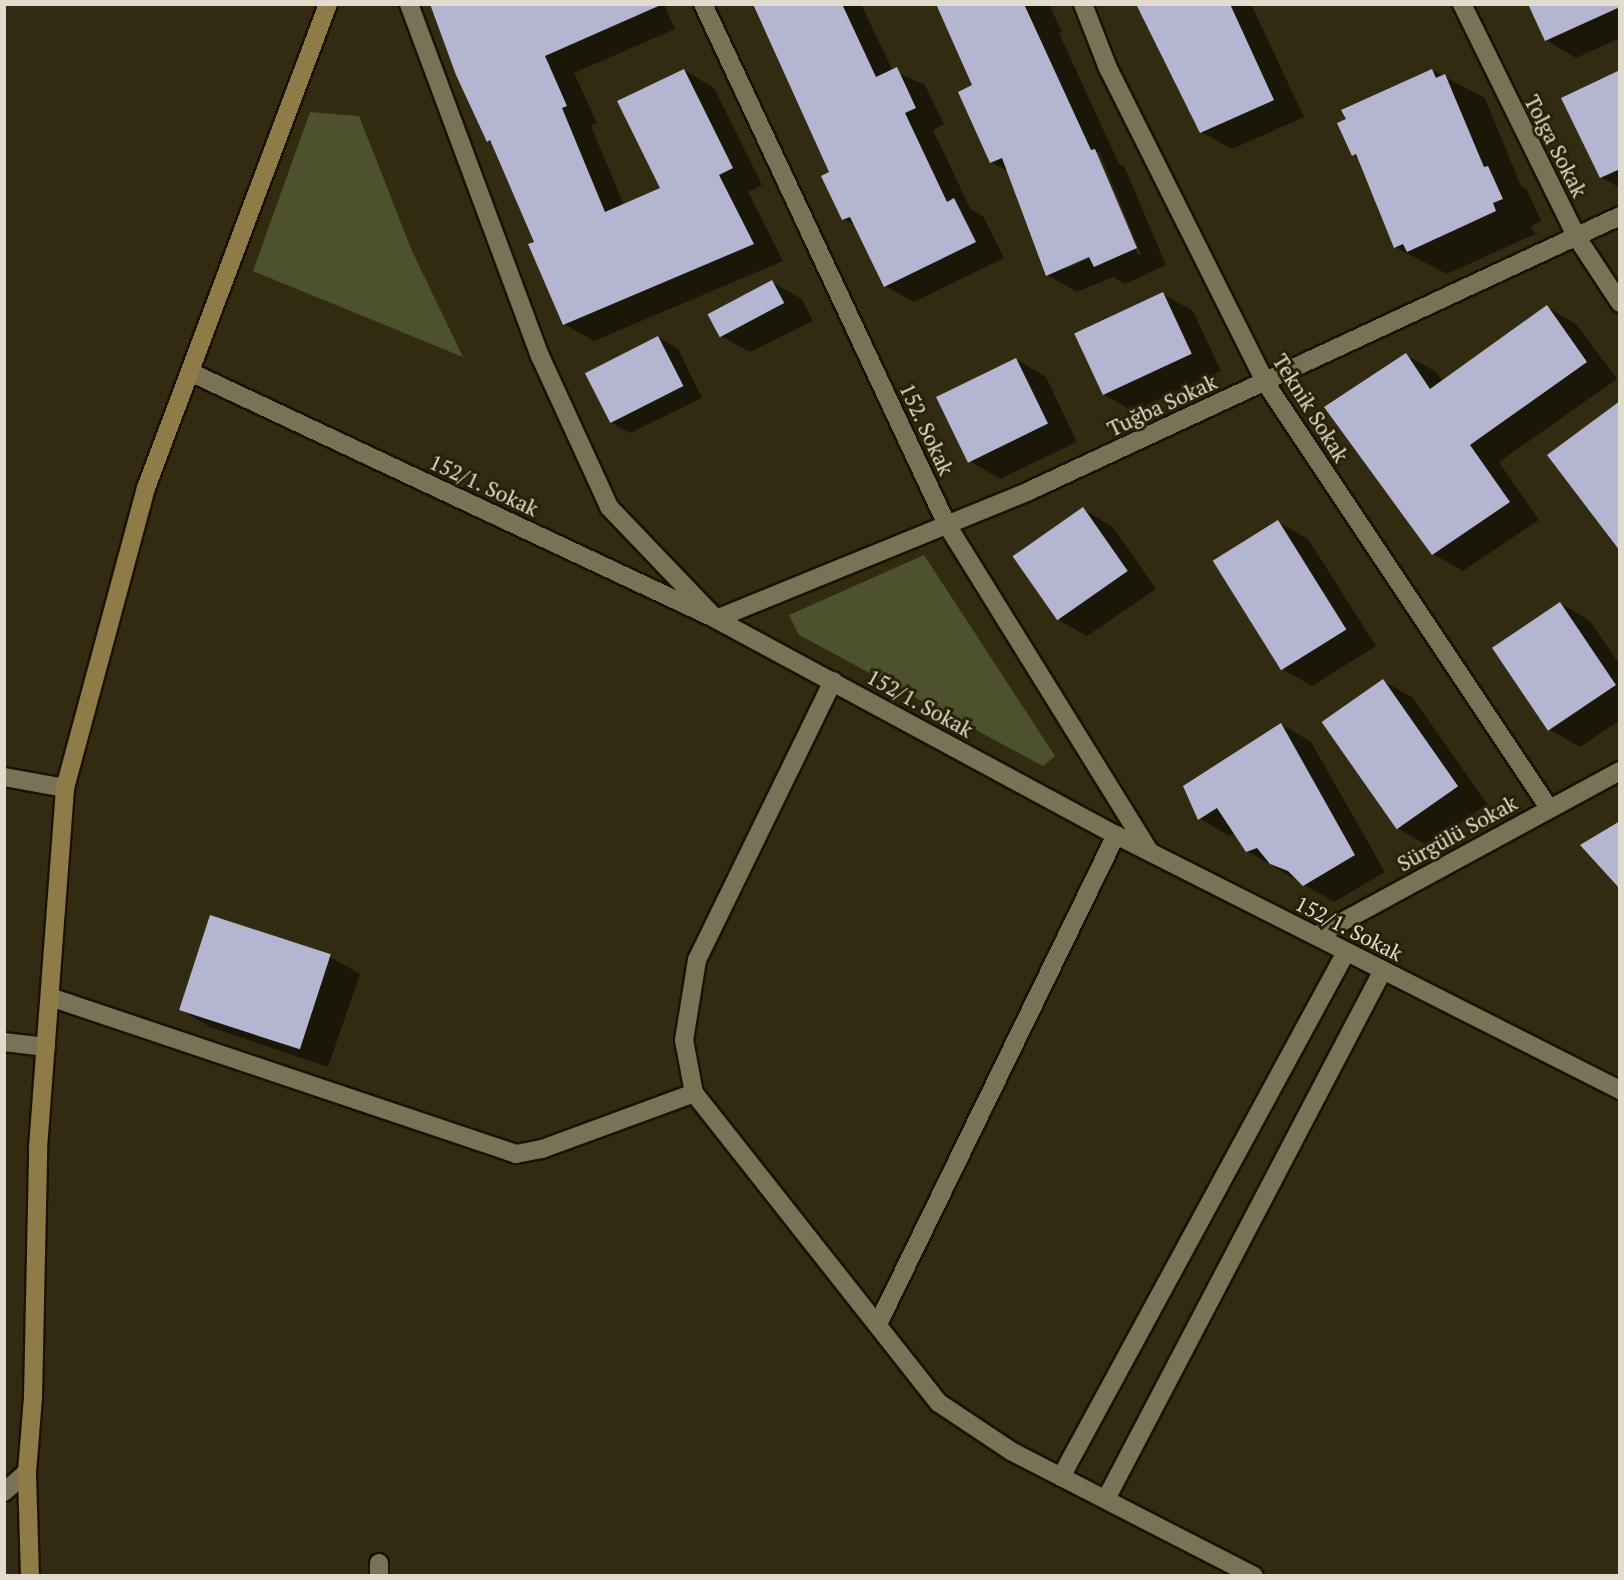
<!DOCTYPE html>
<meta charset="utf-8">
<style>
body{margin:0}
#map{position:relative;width:1624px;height:1580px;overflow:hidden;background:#322b12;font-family:"PT Serif",serif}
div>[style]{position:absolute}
.green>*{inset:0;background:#4d512c}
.shadow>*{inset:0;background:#0007}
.building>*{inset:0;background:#b3b5d1;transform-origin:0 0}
.roads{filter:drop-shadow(2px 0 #1a1300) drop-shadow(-2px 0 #1a1300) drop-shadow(0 2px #1a1300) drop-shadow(0 -2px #1a1300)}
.street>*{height:18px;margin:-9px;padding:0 9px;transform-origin:9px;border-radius:9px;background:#7a7257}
.secondary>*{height:18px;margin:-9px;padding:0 9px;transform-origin:9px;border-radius:9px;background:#8e7b48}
span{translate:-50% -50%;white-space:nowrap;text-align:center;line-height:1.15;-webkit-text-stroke:6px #282108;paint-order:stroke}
.street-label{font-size:21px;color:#e1dcce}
.frame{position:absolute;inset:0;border:6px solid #e1dcce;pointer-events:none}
</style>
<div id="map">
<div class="green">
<i style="clip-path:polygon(310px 112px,359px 116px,412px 251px,463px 357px,253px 271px)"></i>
<i style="clip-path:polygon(924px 555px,1055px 756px,1043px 766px,799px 635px,789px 615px)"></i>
</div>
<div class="shadow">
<i style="clip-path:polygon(434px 4px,664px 4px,675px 29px,574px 73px,597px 123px,591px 126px,624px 205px,662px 189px,684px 70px,714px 88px,762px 185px,748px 192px,783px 261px,594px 341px,564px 324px,536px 243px,494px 144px,488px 141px)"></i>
<i style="clip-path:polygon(755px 4px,861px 4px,893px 71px,925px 85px,944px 124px,933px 130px,971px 210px,983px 216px,1004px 258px,914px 302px,885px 286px,856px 226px,844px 219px,831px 172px)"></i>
<i style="clip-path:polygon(evenodd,937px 4px,1049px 4px,1062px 32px,1059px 33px,1119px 164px,1125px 168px,1166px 265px,1125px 284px,1113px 277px,1077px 292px,1047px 275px,1009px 172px,991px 162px,974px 86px,937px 4px,1095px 152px,1099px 152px,1141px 254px,1138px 255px,1095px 152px,937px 4px,1096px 253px,1097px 255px,1065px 269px,1065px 266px,1096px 253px)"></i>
<i style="clip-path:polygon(1139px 4px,1251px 4px,1304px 117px,1232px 149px,1201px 132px)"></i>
<i style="clip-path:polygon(1618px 4px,1620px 38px,1576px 58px,1546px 40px)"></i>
<i style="clip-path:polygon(1432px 70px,1485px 98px,1521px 186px,1527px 190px,1541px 221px,1531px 226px,1535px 234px,1447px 274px,1395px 247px,1360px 159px,1353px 155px)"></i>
<i style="clip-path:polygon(1620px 72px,1620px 188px,1601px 177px)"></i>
<i style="clip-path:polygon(772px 282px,802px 299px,813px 321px,750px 352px,719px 335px)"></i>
<i style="clip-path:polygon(1163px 294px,1193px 311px,1221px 371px,1133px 411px,1103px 394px)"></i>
<i style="clip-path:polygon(1547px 307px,1577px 325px,1617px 379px,1499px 462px,1539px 520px,1463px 571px,1433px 554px,1406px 355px,1436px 372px,1443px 382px)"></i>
<i style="clip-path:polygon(658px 337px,678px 349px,702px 398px,630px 433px,610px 422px)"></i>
<i style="clip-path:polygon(1016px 359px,1046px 377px,1077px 442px,1000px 479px,970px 461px)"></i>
<i style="clip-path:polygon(1083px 509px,1113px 527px,1156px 589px,1087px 636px,1057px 619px)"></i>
<i style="clip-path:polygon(1278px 522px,1308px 539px,1376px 646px,1312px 686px,1282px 669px)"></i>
<i style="clip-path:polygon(1560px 603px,1590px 621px,1620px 665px,1620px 720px,1580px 747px,1550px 730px)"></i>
<i style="clip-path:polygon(1383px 681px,1413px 698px,1487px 804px,1428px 846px,1397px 828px,1324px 722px)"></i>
<i style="clip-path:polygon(1281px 724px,1311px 742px,1385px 872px,1334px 902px,1247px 851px,1235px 833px,1229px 836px,1199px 818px)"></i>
<i style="clip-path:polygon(330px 957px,360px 974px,328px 1067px,210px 1027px,180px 1009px)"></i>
</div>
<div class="building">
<i style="clip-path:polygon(430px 4px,663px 4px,545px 56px,567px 106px,562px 108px,605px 212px,660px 188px,617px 101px,684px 69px,733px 168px,719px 175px,754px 244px,563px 325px,528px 244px,534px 242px,490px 140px,487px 142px,456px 75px)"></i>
<i style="clip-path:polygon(753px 4px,842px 4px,876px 77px,897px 67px,916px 108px,905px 113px,947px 202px,954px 198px,976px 242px,884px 287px,850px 217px,842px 220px,821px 176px,829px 172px)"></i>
<i style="clip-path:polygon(936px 4px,1024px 4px,1091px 150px,1095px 149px,1137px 248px,1094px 267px,1089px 257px,1046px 276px,1002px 158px,990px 163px,958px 92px,972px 85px)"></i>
<i style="clip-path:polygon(1136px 4px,1230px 4px,1274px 100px,1200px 133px)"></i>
<i style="clip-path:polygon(1528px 4px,1620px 4px,1620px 7px,1545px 41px)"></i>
<i style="clip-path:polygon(1432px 69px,1436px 78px,1445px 74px,1484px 167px,1488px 166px,1503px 199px,1493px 203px,1496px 211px,1407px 252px,1403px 244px,1394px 248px,1356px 154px,1352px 156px,1337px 123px,1346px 119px,1341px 110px)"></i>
<i style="clip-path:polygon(1620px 70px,1620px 169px,1600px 178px,1561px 98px)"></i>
<i style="left:772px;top:280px;width:26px;height:73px;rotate:62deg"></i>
<i style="left:1163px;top:292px;width:68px;height:98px;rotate:65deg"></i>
<i style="clip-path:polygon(1547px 305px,1587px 362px,1470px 445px,1510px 502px,1432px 555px,1324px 407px,1406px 353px,1430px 389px)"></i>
<i style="left:658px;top:336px;width:56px;height:82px;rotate:63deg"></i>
<i style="left:1016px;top:358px;width:73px;height:89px;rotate:64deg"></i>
<i style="clip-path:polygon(1620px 401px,1620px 551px,1547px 455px)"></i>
<i style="left:1083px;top:507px;width:78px;height:86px;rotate:55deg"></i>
<i style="left:1278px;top:520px;width:129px;height:77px;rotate:58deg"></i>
<i style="left:1560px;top:602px;width:100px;height:82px;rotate:56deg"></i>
<i style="left:1383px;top:679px;width:131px;height:75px;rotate:55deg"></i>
<i style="clip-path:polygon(1281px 723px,1355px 855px,1303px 886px,1288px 871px,1270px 864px,1257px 848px,1246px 852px,1217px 808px,1198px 820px,1183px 786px)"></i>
<i style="clip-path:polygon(1620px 821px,1620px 889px,1580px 845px)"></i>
<i style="left:210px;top:915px;width:127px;height:100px;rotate:18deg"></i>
</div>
<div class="roads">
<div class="street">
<i style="left:409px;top:4px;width:376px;rotate:69.6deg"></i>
<i style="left:540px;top:356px;width:166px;rotate:65.4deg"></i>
<i style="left:609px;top:507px;width:155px;rotate:46.3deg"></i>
<i style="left:716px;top:619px;width:338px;rotate:-22.2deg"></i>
<i style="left:1029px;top:491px;width:652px;rotate:-24.95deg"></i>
<i style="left:703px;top:4px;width:575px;rotate:64.9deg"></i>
<i style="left:947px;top:525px;width:384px;rotate:58.2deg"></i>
<i style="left:1083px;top:4px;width:69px;rotate:68.7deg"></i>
<i style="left:1108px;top:68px;width:351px;rotate:63.4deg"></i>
<i style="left:1265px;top:382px;width:512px;rotate:56.31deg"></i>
<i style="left:1462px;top:4px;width:258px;rotate:63.8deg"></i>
<i style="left:1576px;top:236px;width:80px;rotate:56.7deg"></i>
<i style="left:190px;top:372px;width:581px;rotate:25.15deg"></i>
<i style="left:716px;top:619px;width:455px;rotate:28.4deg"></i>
<i style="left:1116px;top:835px;width:565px;rotate:26.84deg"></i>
<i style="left:833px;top:681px;width:310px;rotate:116deg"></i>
<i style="left:697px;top:960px;width:81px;rotate:99.2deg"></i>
<i style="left:684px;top:1040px;width:54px;rotate:79.3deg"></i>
<i style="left:694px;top:1093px;width:395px;rotate:51.7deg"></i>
<i style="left:939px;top:1403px;width:87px;rotate:33.7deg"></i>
<i style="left:1011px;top:1451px;width:273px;rotate:27.2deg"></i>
<i style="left:4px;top:777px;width:62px;rotate:10.2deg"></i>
<i style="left:1316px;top:936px;width:346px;rotate:-28.5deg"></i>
<i style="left:50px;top:997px;width:492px;rotate:18.6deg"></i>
<i style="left:516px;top:1154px;width:26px;rotate:-11deg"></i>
<i style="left:542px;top:1149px;width:162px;rotate:-20.2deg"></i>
<i style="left:4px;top:1042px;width:42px;rotate:6.8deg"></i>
<i style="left:878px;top:1324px;width:544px;rotate:-64.05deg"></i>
<i style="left:1061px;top:1477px;width:597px;rotate:-61.5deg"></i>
<i style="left:4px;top:1492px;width:30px;rotate:-41deg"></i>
<i style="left:1106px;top:1499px;width:597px;rotate:-62.36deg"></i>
<i style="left:379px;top:1563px;width:13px;rotate:90deg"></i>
</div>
<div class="secondary">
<i style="left:30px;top:1576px;width:104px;rotate:-91.7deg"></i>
<i style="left:27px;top:1472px;width:75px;rotate:-85.4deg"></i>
<i style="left:33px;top:1397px;width:249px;rotate:-88.8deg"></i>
<i style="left:38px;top:1148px;width:361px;rotate:-85.7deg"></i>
<i style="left:65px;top:788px;width:311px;rotate:-74.9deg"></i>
<i style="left:146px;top:488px;width:517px;rotate:-69.39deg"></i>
</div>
</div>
<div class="street-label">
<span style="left:1556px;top:146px;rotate:63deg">Tolga Sokak</span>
<span style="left:1162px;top:405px;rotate:-25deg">Tuğba Sokak</span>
<span style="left:1311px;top:408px;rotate:58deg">Teknik Sokak</span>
<span style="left:927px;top:429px;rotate:65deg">152. Sokak</span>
<span style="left:484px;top:485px;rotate:25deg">152/1. Sokak</span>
<span style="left:920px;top:703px;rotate:29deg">152/1. Sokak</span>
<span style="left:1457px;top:833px;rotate:-29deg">Sürgülü Sokak</span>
<span style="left:1349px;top:928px;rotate:27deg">152/1. Sokak</span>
</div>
<div class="frame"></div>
</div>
